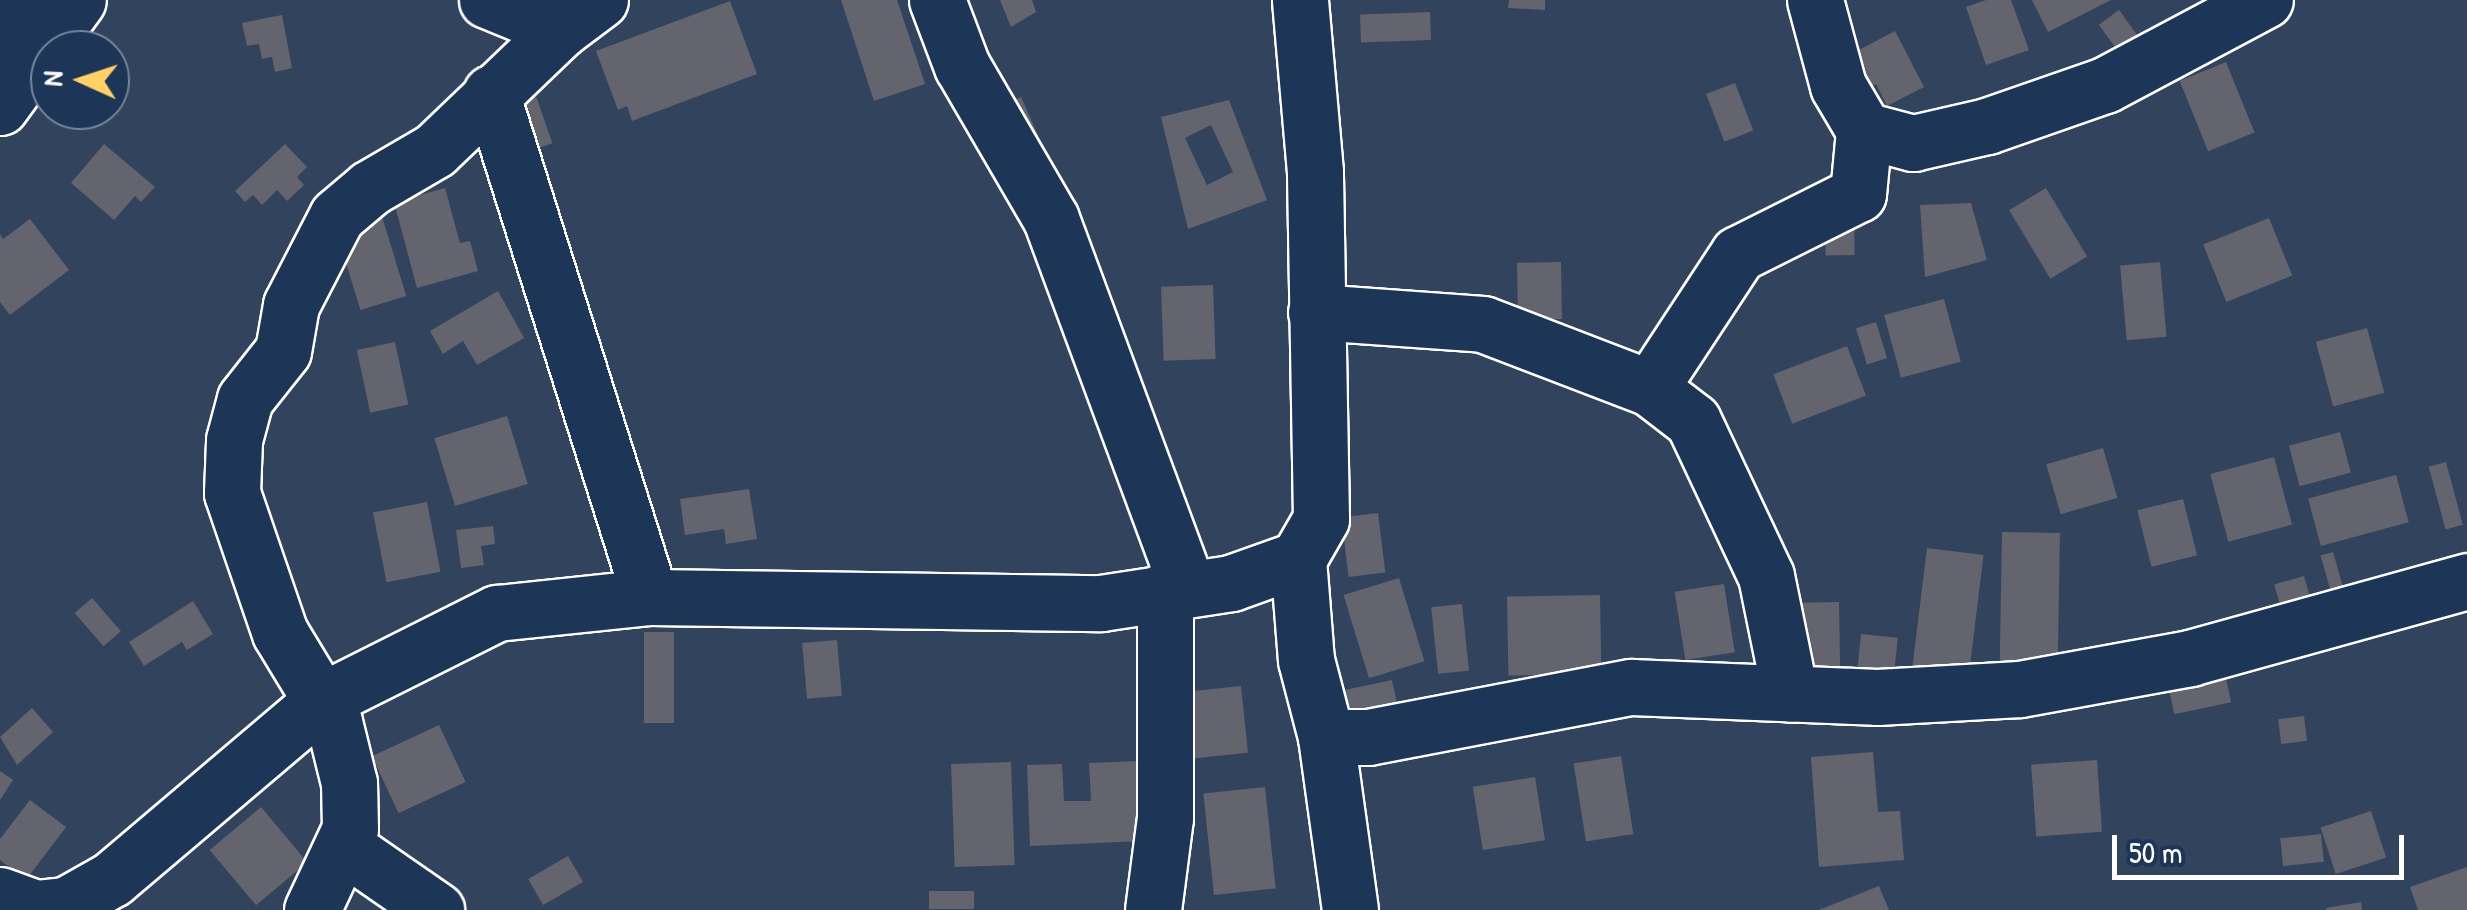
<!DOCTYPE html>
<style>
body{margin:0}
#map{position:relative;width:2467px;height:910px;overflow:hidden;background:#32435e;font-family:"Patrick Hand",sans-serif}
div>[style]{position:absolute}
.building>*{inset:0;background:#63646d;transform-origin:0 0}
.roads{filter:drop-shadow(2px 0 #fff) drop-shadow(-2px 0 #fff) drop-shadow(0 2px #fff) drop-shadow(0 -2px #fff)}
.minor>*{height:55px;margin:-27.5px;padding:0 27.5px;transform-origin:27.5px;border-radius:27.5px;background:#1d3557}
span{translate:-50% -50%;white-space:nowrap;text-align:center;line-height:1.15;-webkit-text-stroke:8px #1d3557;paint-order:stroke}
.north{position:absolute;left:30px;top:30px;width:100px;height:100px;box-sizing:border-box;background:#1d3557;border:2px solid #77869a;border-radius:50%;rotate:273deg;font-size:28px;font-weight:700;line-height:40px;text-align:center;color:#fff}
.north::after{content:'';display:block;margin:auto;width:35px;height:45px;background:#ffd166;clip-path:polygon(50% 0,100% 100%,50% 72%,0 100%)}
.scale{position:absolute;left:2112px;top:835px;width:292px;height:45px;box-sizing:border-box;border:5px solid #fff;border-top:0;padding-left:12px;font-size:30px;line-height:35px;white-space:nowrap;color:#fff;-webkit-text-stroke:8px #1d3557;paint-order:stroke}
</style>
<div id="map">
<div class="building">
<i style="clip-path:polygon(841px 0,897px 0,925px 84px,874px 101px)"></i>
<i style="clip-path:polygon(1000px 0,1032px 0,1036px 12px,1011px 27px)"></i>
<i style="clip-path:polygon(1509px 0,1545px 0,1545px 10px,1508px 8px)"></i>
<i style="clip-path:polygon(1986px 0,2011px 0,2029px 50px,1986px 65px,1966px 7px)"></i>
<i style="clip-path:polygon(2032px 0,2111px 0,2048px 32px)"></i>
<i style="clip-path:polygon(730px 1px,757px 74px,632px 121px,627px 106px,618px 110px,596px 51px)"></i>
<i style="left:2119px;top:10px;width:48px;height:25px;rotate:54deg"></i>
<i style="left:1430px;top:12px;width:28px;height:70px;rotate:88deg"></i>
<i style="clip-path:polygon(282px 15px,292px 68px,275px 72px,272px 57px,262px 59px,259px 44px,247px 46px,242px 23px)"></i>
<i style="clip-path:polygon(1895px 31px,1924px 87px,1887px 106px,1876px 84px,1852px 97px,1834px 63px)"></i>
<i style="left:2226px;top:62px;width:76px;height:50px;rotate:68deg"></i>
<i style="left:1735px;top:83px;width:51px;height:31px;rotate:69deg"></i>
<i style="left:536px;top:96px;width:50px;height:28px;rotate:71deg"></i>
<i style="left:1021px;top:97px;width:52px;height:21px;rotate:66deg"></i>
<i style="clip-path:polygon(evenodd,1229px 100px,1267px 200px,1188px 229px,1161px 117px,1229px 100px,1211px 125px,1233px 172px,1207px 185px,1185px 138px,1211px 125px)"></i>
<i style="clip-path:polygon(104px 144px,155px 187px,141px 202px,135px 196px,114px 220px,71px 183px)"></i>
<i style="clip-path:polygon(285px 144px,307px 167px,297px 177px,304px 185px,287px 201px,277px 190px,262px 205px,253px 195px,245px 202px,235px 191px)"></i>
<i style="clip-path:polygon(445px 188px,460px 243px,470px 241px,478px 271px,417px 288px,394px 202px)"></i>
<i style="left:2046px;top:188px;width:80px;height:43px;rotate:59deg"></i>
<i style="clip-path:polygon(1971px 203px,1987px 260px,1925px 277px,1920px 205px)"></i>
<i style="left:380px;top:210px;width:90px;height:48px;rotate:73deg"></i>
<i style="left:1854px;top:215px;width:40px;height:29px;rotate:89deg"></i>
<i style="left:2269px;top:218px;width:62px;height:71px;rotate:68deg"></i>
<i style="clip-path:polygon(30px 219px,69px 270px,10px 315px,0 302px,0 234px,3px 239px)"></i>
<i style="left:1561px;top:262px;width:57px;height:44px;rotate:89deg"></i>
<i style="left:2160px;top:262px;width:75px;height:40px;rotate:85deg"></i>
<i style="left:1213px;top:285px;width:74px;height:52px;rotate:88deg"></i>
<i style="clip-path:polygon(498px 291px,524px 338px,477px 365px,463px 341px,443px 354px,430px 331px)"></i>
<i style="left:1944px;top:299px;width:65px;height:62px;rotate:75deg"></i>
<i style="left:1876px;top:322px;width:38px;height:21px;rotate:73deg"></i>
<i style="left:2367px;top:328px;width:67px;height:53px;rotate:75deg"></i>
<i style="left:395px;top:342px;width:64px;height:39px;rotate:78deg"></i>
<i style="left:1847px;top:346px;width:53px;height:79px;rotate:69deg"></i>
<i style="left:507px;top:416px;width:71px;height:76px;rotate:73deg"></i>
<i style="left:2340px;top:432px;width:42px;height:53px;rotate:75deg"></i>
<i style="left:2103px;top:448px;width:52px;height:59px;rotate:74deg"></i>
<i style="left:2274px;top:457px;width:70px;height:66px;rotate:75deg"></i>
<i style="left:2446px;top:462px;width:65px;height:18px;rotate:75deg"></i>
<i style="left:2396px;top:475px;width:49px;height:91px;rotate:75deg"></i>
<i style="clip-path:polygon(749px 489px,757px 539px,726px 544px,724px 529px,685px 535px,680px 499px)"></i>
<i style="left:2183px;top:499px;width:58px;height:47px;rotate:76deg"></i>
<i style="left:427px;top:502px;width:71px;height:55px;rotate:79deg"></i>
<i style="left:1378px;top:513px;width:60px;height:37px;rotate:83deg"></i>
<i style="clip-path:polygon(493px 526px,495px 544px,481px 546px,484px 565px,461px 568px,456px 530px)"></i>
<i style="left:2002px;top:532px;width:58px;height:132px;rotate:1deg"></i>
<i style="left:1927px;top:548px;width:57px;height:121px;rotate:7deg"></i>
<i style="left:2333px;top:552px;width:41px;height:13px;rotate:74deg"></i>
<i style="left:2304px;top:576px;width:37px;height:31px;rotate:74deg"></i>
<i style="left:1399px;top:578px;width:87px;height:58px;rotate:73deg"></i>
<i style="left:1724px;top:584px;width:69px;height:50px;rotate:81deg"></i>
<i style="left:1600px;top:595px;width:79px;height:93px;rotate:89deg"></i>
<i style="left:92px;top:598px;width:44px;height:23px;rotate:49deg"></i>
<i style="clip-path:polygon(193px 601px,213px 634px,187px 650px,182px 642px,144px 666px,129px 642px)"></i>
<i style="left:1839px;top:602px;width:64px;height:43px;rotate:89deg"></i>
<i style="left:1462px;top:604px;width:67px;height:31px;rotate:84deg"></i>
<i style="left:644px;top:632px;width:30px;height:91px"></i>
<i style="left:1861px;top:634px;width:37px;height:36px;rotate:6deg"></i>
<i style="left:837px;top:640px;width:56px;height:35px;rotate:85deg"></i>
<i style="left:2224px;top:669px;width:34px;height:58px;rotate:78deg"></i>
<i style="left:1392px;top:680px;width:30px;height:70px;rotate:78deg"></i>
<i style="left:1241px;top:686px;width:67px;height:63px;rotate:84deg"></i>
<i style="clip-path:polygon(32px 708px,53px 732px,17px 765px,0 737px)"></i>
<i style="left:2304px;top:716px;width:25px;height:26px;rotate:83deg"></i>
<i style="left:439px;top:725px;width:63px;height:74px;rotate:65deg"></i>
<i style="clip-path:polygon(1873px 752px,1878px 812px,1900px 811px,1904px 860px,1819px 867px,1811px 757px)"></i>
<i style="left:1621px;top:756px;width:79px;height:48px;rotate:81deg"></i>
<i style="left:2097px;top:760px;width:72px;height:66px;rotate:86deg"></i>
<i style="clip-path:polygon(1139px 761px,1142px 841px,1030px 846px,1027px 765px,1062px 764px,1064px 801px,1091px 801px,1089px 763px)"></i>
<i style="left:1011px;top:762px;width:103px;height:60px;rotate:88deg"></i>
<i style="clip-path:polygon(0 771px,13px 780px,0 800px)"></i>
<i style="left:1535px;top:777px;width:64px;height:63px;rotate:81deg"></i>
<i style="left:1265px;top:787px;width:102px;height:62px;rotate:84deg"></i>
<i style="clip-path:polygon(30px 800px,66px 827px,26px 880px,0 860px,0 839px)"></i>
<i style="left:261px;top:807px;width:72px;height:67px;rotate:50deg"></i>
<i style="left:2371px;top:811px;width:49px;height:53px;rotate:72deg"></i>
<i style="left:2321px;top:834px;width:28px;height:41px;rotate:84deg"></i>
<i style="left:568px;top:856px;width:30px;height:46px;rotate:60deg"></i>
<i style="clip-path:polygon(2467px 867px,2467px 910px,2418px 910px,2410px 887px)"></i>
<i style="clip-path:polygon(1879px 886px,1889px 910px,1819px 910px)"></i>
<i style="left:974px;top:891px;width:18px;height:45px;rotate:90deg"></i>
<i style="clip-path:polygon(2361px 902px,2362px 910px,2326px 910px,2326px 908px)"></i>
</div>
<div class="roads">
<div class="minor">
<i style="left:487px;top:0;width:79px;rotate:22.3deg"></i>
<i style="left:937px;top:0;width:71px;rotate:69.3deg"></i>
<i style="left:962px;top:66px;width:177px;rotate:59.8deg"></i>
<i style="left:1051px;top:219px;width:392px;rotate:69.7deg"></i>
<i style="left:1815px;top:0;width:89px;rotate:75deg"></i>
<i style="left:1838px;top:86px;width:51px;rotate:59.4deg"></i>
<i style="left:1864px;top:130px;width:51px;rotate:14.9deg"></i>
<i style="left:1913px;top:143px;width:76px;rotate:-12.9deg"></i>
<i style="left:1987px;top:126px;width:125px;rotate:-19.2deg"></i>
<i style="left:2105px;top:85px;width:181px;rotate:-28deg"></i>
<i style="left:10px;top:35px;width:38px;rotate:-65deg"></i>
<i style="left:491px;top:93px;width:528px;rotate:72.49deg"></i>
<i style="left:0;top:107px;width:132px;rotate:-53.9deg"></i>
<i style="left:1316px;top:312px;width:167px;rotate:4.1deg"></i>
<i style="left:1483px;top:324px;width:179px;rotate:21deg"></i>
<i style="left:1650px;top:388px;width:54px;rotate:37.5deg"></i>
<i style="left:1693px;top:421px;width:171px;rotate:64.8deg"></i>
<i style="left:1766px;top:576px;width:120px;rotate:78.5deg"></i>
<i style="left:1650px;top:388px;width:160px;rotate:-56.7deg"></i>
<i style="left:1738px;top:254px;width:134px;rotate:-26.6deg"></i>
<i style="left:1858px;top:194px;width:64px;rotate:-84.6deg"></i>
<i style="left:1298px;top:559px;width:101px;rotate:85.5deg"></i>
<i style="left:1306px;top:660px;width:80px;rotate:75.4deg"></i>
<i style="left:1326px;top:737px;width:175px;rotate:82.1deg"></i>
<i style="left:1326px;top:737px;width:42px"></i>
<i style="left:1368px;top:737px;width:268px;rotate:-10.8deg"></i>
<i style="left:1631px;top:687px;width:246px;rotate:2.3deg"></i>
<i style="left:1877px;top:697px;width:143px;rotate:-3.2deg"></i>
<i style="left:2020px;top:689px;width:173px;rotate:-10.3deg"></i>
<i style="left:2190px;top:658px;width:288px;rotate:-15.5deg"></i>
<i style="left:345px;top:847px;width:111px;rotate:34.7deg"></i>
<i style="left:0;top:895px;width:38px;rotate:20deg"></i>
<i style="left:36px;top:908px;width:30px;rotate:-6deg"></i>
<i style="left:66px;top:905px;width:53px;rotate:-29.5deg"></i>
<i style="left:112px;top:879px;width:277px;rotate:-40.3deg"></i>
<i style="left:323px;top:700px;width:195px;rotate:-26.6deg"></i>
<i style="left:497px;top:613px;width:154px;rotate:-6deg"></i>
<i style="left:650px;top:597px;width:451px;rotate:0.8deg"></i>
<i style="left:1101px;top:603px;width:132px;rotate:-8.7deg"></i>
<i style="left:1231px;top:583px;width:71px;rotate:-19.7deg"></i>
<i style="left:1298px;top:559px;width:46px;rotate:-60.1deg"></i>
<i style="left:1321px;top:519px;width:347px;rotate:-91deg"></i>
<i style="left:1315px;top:172px;width:173px;rotate:-95deg"></i>
<i style="left:312px;top:910px;width:89px;rotate:-64.9deg"></i>
<i style="left:350px;top:829px;width:46px;rotate:-91.2deg"></i>
<i style="left:349px;top:783px;width:63px;rotate:-103.8deg"></i>
<i style="left:334px;top:722px;width:104px;rotate:-121.2deg"></i>
<i style="left:280px;top:633px;width:148px;rotate:-108.9deg"></i>
<i style="left:232px;top:493px;width:53px;rotate:-87.8deg"></i>
<i style="left:234px;top:440px;width:42px;rotate:-75deg"></i>
<i style="left:245px;top:399px;width:61px;rotate:-51.6deg"></i>
<i style="left:283px;top:351px;width:47px;rotate:-80.1deg"></i>
<i style="left:291px;top:305px;width:100px;rotate:-62.7deg"></i>
<i style="left:337px;top:216px;width:43px;rotate:-40.3deg"></i>
<i style="left:370px;top:188px;width:75px;rotate:-30.3deg"></i>
<i style="left:435px;top:150px;width:173px;rotate:-43.8deg"></i>
<i style="left:560px;top:30px;width:50px;rotate:-36.9deg"></i>
<i style="left:1153px;top:910px;width:93px;rotate:-82.6deg"></i>
<i style="left:1165px;top:818px;width:228px;rotate:-90deg"></i>
</div>
</div>
<div class="north">N</div>
<div class="scale">50 m</div>
</div>
